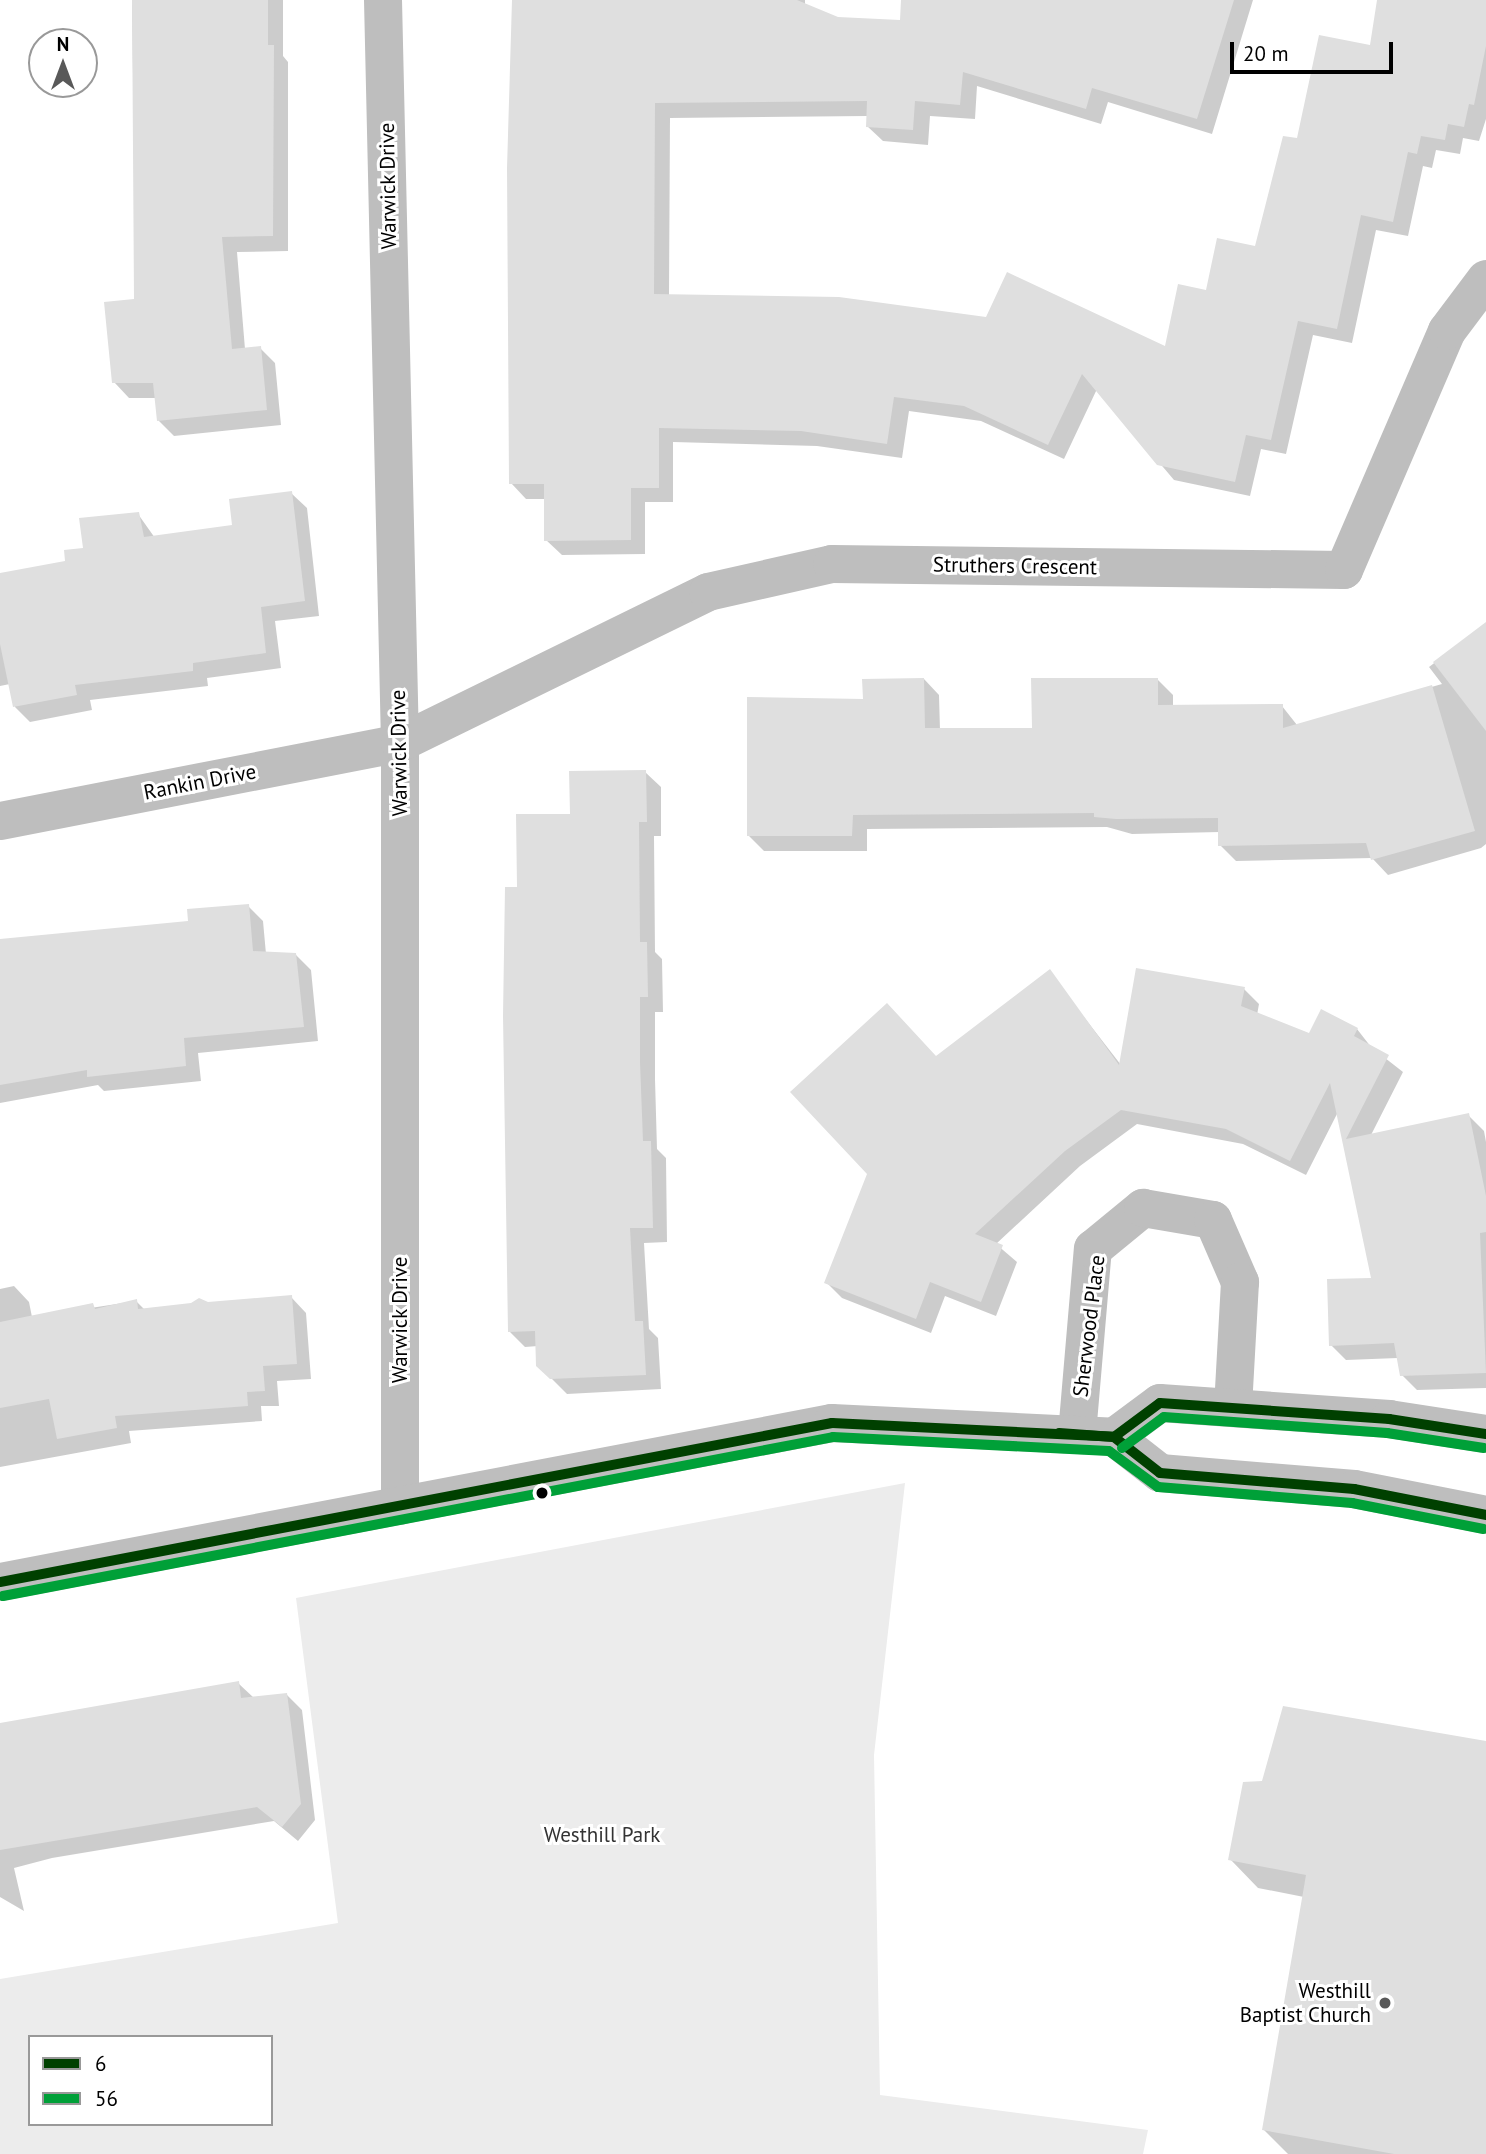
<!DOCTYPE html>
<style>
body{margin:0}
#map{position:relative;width:1486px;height:2154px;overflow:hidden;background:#fff;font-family:"PT Sans",sans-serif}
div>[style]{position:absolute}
.green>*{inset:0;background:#ececec}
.shadow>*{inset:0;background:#0003}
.building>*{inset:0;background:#dfdfdf}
.minor>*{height:38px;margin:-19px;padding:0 19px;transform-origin:19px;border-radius:19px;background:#bebebe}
.tertiary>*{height:38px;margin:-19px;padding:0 19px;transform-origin:19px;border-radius:19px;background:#bebebe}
.bus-1>*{height:10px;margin:-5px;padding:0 5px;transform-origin:5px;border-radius:5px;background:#004000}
.bus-2>*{height:10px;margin:-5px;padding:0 5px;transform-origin:5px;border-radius:5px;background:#00a038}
.dots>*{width:19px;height:19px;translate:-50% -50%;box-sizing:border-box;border:4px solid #fff;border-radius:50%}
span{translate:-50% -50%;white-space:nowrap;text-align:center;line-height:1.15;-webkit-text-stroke:6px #fff;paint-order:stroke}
.street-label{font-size:21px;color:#000}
.park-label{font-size:21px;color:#333}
.poi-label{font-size:21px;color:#000}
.right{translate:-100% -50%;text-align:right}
.legend{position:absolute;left:28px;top:2035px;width:245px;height:91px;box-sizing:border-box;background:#fff;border:2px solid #999;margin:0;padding:9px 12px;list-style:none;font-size:21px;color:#000}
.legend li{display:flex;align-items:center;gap:14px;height:35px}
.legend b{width:35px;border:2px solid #999}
.north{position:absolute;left:28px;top:28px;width:70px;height:70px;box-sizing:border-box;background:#fff;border:2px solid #999;border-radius:50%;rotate:0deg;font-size:19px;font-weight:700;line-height:28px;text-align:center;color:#000}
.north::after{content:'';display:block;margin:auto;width:24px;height:32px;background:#595959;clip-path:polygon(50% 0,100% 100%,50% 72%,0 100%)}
.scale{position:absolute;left:1230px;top:42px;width:163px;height:32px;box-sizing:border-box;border:4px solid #000;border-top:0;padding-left:9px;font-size:21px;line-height:24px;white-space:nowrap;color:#000;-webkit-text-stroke:5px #fff;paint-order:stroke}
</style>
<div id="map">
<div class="green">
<i style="clip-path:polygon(evenodd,905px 1483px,874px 1755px,880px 2095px,1148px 2130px,1143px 2154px,0 2154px,0 1979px,338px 1923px,296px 1598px,905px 1483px,30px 2037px,271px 2037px,271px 2124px,30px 2124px,30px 2037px)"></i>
</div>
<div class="shadow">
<i style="clip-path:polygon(132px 0,283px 0,283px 56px,288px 62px,288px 251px,237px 252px,245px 349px,260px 348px,275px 363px,281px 425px,174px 436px,158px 420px,156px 398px,129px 398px,114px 382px,136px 301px)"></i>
<i style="clip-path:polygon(513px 0,805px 0,805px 5px,838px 19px,901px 22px,903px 0,1253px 0,1212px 134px,1108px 102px,1101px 124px,977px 86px,975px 119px,930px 116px,928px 145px,883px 141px,867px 126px,868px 116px,670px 118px,669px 296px,1166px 349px,1207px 292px,1256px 248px,1298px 140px,1371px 47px,1379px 0,1486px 0,1486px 119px,1479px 141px,1463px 138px,1460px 154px,1436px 150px,1432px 168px,1423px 166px,1408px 236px,1376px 230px,1352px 343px,1313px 335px,1286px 454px,1261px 449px,1250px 496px,1174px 480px,1097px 389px,1064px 459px,981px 421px,909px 411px,902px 458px,817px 446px,673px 442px,673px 502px,645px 502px,645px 554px,562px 555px,546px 540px,546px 499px,526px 499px,511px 483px)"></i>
<i style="clip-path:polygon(291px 493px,307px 508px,319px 616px,275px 621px,281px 668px,207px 678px,208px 686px,90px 700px,92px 710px,30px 722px,15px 707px,10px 684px,0 686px,0 576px,67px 562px,138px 514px,155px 538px,234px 526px)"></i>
<i style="clip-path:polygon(1486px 624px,1486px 844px,1481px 848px,1388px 875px,1372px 858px,1236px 861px,1220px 845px,1220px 832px,1132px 834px,1107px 827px,867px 829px,867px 851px,764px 851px,748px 835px,865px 701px,924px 679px,939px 695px,940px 730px,1033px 730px,1157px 679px,1173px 695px,1173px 707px,1282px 706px,1297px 725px,1442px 684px,1429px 667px)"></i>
<i style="clip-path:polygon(645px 772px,661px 787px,661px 836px,654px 836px,655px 952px,662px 959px,663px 1012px,655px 1012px,655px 1079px,657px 1149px,666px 1158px,667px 1242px,644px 1243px,649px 1329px,658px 1338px,661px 1389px,567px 1394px,538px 1365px,538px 1346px,525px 1347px,510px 1332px,519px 888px,571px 815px)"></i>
<i style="clip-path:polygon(248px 906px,263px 921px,266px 954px,296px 955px,311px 970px,318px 1041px,198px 1053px,201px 1081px,104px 1091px,98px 1085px,0 1103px,0 946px,190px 922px)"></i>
<i style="clip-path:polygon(1049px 972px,1121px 1065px,1244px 989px,1259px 1004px,1257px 1015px,1310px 1035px,1357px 1029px,1371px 1047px,1403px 1072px,1371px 1135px,1468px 1115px,1484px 1131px,1486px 1142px,1486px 1388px,1417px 1390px,1402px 1375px,1398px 1358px,1346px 1360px,1331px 1345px,1373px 1280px,1338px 1112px,1306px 1175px,1243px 1144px,1137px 1124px,1080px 1166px,996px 1244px,1017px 1262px,996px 1316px,945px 1296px,931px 1333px,842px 1298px,826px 1282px,936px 1057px)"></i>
<i style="clip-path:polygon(14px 1286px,29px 1302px,32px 1317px,136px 1301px,145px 1310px,291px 1297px,306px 1313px,311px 1379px,277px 1381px,279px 1406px,261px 1406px,262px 1421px,129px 1431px,131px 1443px,0 1467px,0 1289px)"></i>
<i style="clip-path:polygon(238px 1683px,254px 1698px,287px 1695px,302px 1710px,315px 1820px,298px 1841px,274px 1821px,52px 1858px,14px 1868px,24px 1911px,0 1897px,0 1725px)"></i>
<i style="clip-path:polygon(1486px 1743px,1486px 2154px,1288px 2154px,1264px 2130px,1304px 1897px,1258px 1888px,1230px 1859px,1263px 1782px)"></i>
</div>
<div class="building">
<i style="clip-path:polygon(132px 0,268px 0,268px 45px,274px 45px,273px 236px,222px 237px,232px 349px,261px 346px,267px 410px,157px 421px,153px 383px,112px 383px,104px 302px,134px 299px)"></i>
<i style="clip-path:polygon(512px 0,797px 0,838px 17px,900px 20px,901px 0,1234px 0,1197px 119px,1092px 88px,1086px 109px,963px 72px,960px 105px,915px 101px,913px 130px,866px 127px,867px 101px,655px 103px,654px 294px,839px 297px,986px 317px,1007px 272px,1165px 346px,1178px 284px,1206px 290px,1217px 238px,1255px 246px,1283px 136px,1297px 138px,1319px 35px,1370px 45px,1377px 0,1486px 0,1486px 46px,1474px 105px,1469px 104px,1464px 127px,1448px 124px,1445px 140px,1421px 136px,1417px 154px,1408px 152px,1393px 222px,1361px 215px,1337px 329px,1298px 321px,1271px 440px,1246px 435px,1235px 482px,1157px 465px,1082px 374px,1048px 445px,964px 406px,894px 397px,887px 444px,801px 431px,659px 428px,659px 488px,631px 488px,631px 540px,544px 541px,544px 484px,509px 484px,507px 168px)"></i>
<i style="clip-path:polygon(292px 491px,305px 601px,261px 607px,266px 653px,193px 663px,193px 671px,75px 685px,77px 695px,13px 707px,0 644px,0 573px,65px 561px,64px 550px,83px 548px,79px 518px,139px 512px,144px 537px,232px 525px,229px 499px)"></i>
<i style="clip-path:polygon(1486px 622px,1486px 731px,1433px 662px)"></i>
<i style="clip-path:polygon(924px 678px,925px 728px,1032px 728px,1031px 678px,1158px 678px,1158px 705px,1283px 704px,1283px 728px,1432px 685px,1475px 831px,1371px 860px,1366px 843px,1218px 846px,1218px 818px,1116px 819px,1094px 817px,1094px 813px,853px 815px,852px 836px,747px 836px,747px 697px,863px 699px,862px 679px)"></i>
<i style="clip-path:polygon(646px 770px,647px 822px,639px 822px,640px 942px,647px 942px,648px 997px,640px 997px,640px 1062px,643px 1141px,651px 1141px,653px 1228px,630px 1228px,635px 1321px,643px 1321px,646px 1375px,550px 1379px,536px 1366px,535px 1331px,508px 1332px,503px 1016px,505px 887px,517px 887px,516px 814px,570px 814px,569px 771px)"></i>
<i style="clip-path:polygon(249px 904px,253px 951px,296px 953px,304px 1027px,184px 1038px,186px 1066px,87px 1077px,87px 1070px,0 1085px,0 939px,188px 921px,187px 909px)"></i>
<i style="clip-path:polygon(1136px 968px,1245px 987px,1241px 1006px,1309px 1033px,1321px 1009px,1358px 1028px,1354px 1036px,1389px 1055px,1346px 1139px,1469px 1113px,1486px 1196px,1486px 1232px,1480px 1233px,1486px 1373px,1400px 1376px,1394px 1343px,1329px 1346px,1327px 1279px,1371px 1278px,1330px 1083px,1290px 1161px,1226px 1129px,1121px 1110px,1065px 1151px,975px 1234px,1003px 1245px,981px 1302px,930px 1282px,916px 1319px,824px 1283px,867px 1174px,790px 1092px,887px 1003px,936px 1056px,1050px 969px,1119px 1065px)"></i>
<i style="clip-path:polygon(292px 1295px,297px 1364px,263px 1366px,265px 1391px,247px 1392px,248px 1406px,115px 1416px,117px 1428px,57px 1439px,49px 1399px,0 1408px,0 1322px,93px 1303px,95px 1309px,137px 1299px,138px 1309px,191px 1303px,199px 1298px,208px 1302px)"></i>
<i style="clip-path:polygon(239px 1681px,241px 1698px,287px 1693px,301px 1804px,282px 1827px,257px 1807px,0 1850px,0 1723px)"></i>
<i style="clip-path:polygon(1283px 1706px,1486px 1741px,1486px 2154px,1394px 2154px,1262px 2130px,1306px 1875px,1228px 1860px,1243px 1782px,1262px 1781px)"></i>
</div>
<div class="minor">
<i style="left:383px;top:0;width:743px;rotate:88.69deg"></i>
<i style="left:400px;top:743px;width:763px;rotate:90deg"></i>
<i style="left:0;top:821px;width:408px;rotate:-11deg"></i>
<i style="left:400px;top:743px;width:343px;rotate:-26.1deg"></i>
<i style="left:708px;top:592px;width:127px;rotate:-12.7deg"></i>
<i style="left:832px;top:564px;width:512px;rotate:0.67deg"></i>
<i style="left:1344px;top:570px;width:260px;rotate:-66.7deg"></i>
<i style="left:1447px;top:331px;width:65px;rotate:-53.1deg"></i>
<i style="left:1077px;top:1434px;width:186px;rotate:-85.1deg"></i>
<i style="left:1093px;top:1249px;width:65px;rotate:-39.4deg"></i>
<i style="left:1143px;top:1208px;width:71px;rotate:9.7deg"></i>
<i style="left:1213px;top:1220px;width:68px;rotate:66.5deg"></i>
<i style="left:1240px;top:1282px;width:124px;rotate:93.2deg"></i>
</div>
<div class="tertiary">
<i style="left:1114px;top:1437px;width:57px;rotate:-36.5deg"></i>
<i style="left:1160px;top:1403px;width:230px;rotate:4deg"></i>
<i style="left:1389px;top:1419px;width:98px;rotate:8.8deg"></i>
<i style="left:0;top:1582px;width:847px;rotate:-10.82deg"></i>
<i style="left:832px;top:1423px;width:282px;rotate:2.8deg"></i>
<i style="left:1114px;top:1437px;width:58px;rotate:38deg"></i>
<i style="left:1160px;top:1473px;width:195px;rotate:4.7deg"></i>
<i style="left:1354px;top:1489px;width:135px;rotate:11.1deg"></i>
</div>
<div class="bus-1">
<i style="left:1059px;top:1433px;width:55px;rotate:4.2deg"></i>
<i style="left:1114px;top:1437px;width:57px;rotate:-36.5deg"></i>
<i style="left:1160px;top:1403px;width:230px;rotate:4deg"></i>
<i style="left:1389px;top:1419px;width:98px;rotate:8.8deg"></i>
<i style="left:0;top:1582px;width:847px;rotate:-10.82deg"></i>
<i style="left:832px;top:1423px;width:282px;rotate:2.8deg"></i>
<i style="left:1114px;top:1437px;width:58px;rotate:38deg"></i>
<i style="left:1160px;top:1473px;width:195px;rotate:4.7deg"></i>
<i style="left:1354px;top:1489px;width:135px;rotate:11.1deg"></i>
</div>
<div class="bus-2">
<i style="left:1122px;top:1448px;width:52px;rotate:-36.4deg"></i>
<i style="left:1164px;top:1417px;width:224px;rotate:4.1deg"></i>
<i style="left:1387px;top:1433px;width:98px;rotate:8.8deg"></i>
<i style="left:3px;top:1596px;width:845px;rotate:-10.84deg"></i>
<i style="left:833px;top:1437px;width:276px;rotate:2.9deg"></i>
<i style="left:1109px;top:1451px;width:61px;rotate:36.3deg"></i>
<i style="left:1158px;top:1487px;width:195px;rotate:4.7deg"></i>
<i style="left:1352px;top:1503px;width:134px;rotate:11.2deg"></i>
</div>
<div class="dots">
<i style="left:542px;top:1493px;background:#000"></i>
<i style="left:1385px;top:2003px;background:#595959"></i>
</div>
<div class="street-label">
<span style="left:388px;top:186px;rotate:-91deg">Warwick Drive</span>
<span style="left:1015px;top:566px;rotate:1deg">Struthers Crescent</span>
<span style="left:399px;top:753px;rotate:-91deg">Warwick Drive</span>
<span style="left:200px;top:782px;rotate:-11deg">Rankin Drive</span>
<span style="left:400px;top:1320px;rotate:-90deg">Warwick Drive</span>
<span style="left:1089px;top:1326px;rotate:-83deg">Sherwood Place</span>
</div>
<div class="park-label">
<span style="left:602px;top:1835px">Westhill Park</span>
</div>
<div class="poi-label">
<span class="right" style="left:1371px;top:2003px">Westhill<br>Baptist Church</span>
</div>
<ul class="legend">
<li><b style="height:9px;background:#004000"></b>6</li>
<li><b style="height:9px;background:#00a038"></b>56</li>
</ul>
<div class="north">N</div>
<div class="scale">20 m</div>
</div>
